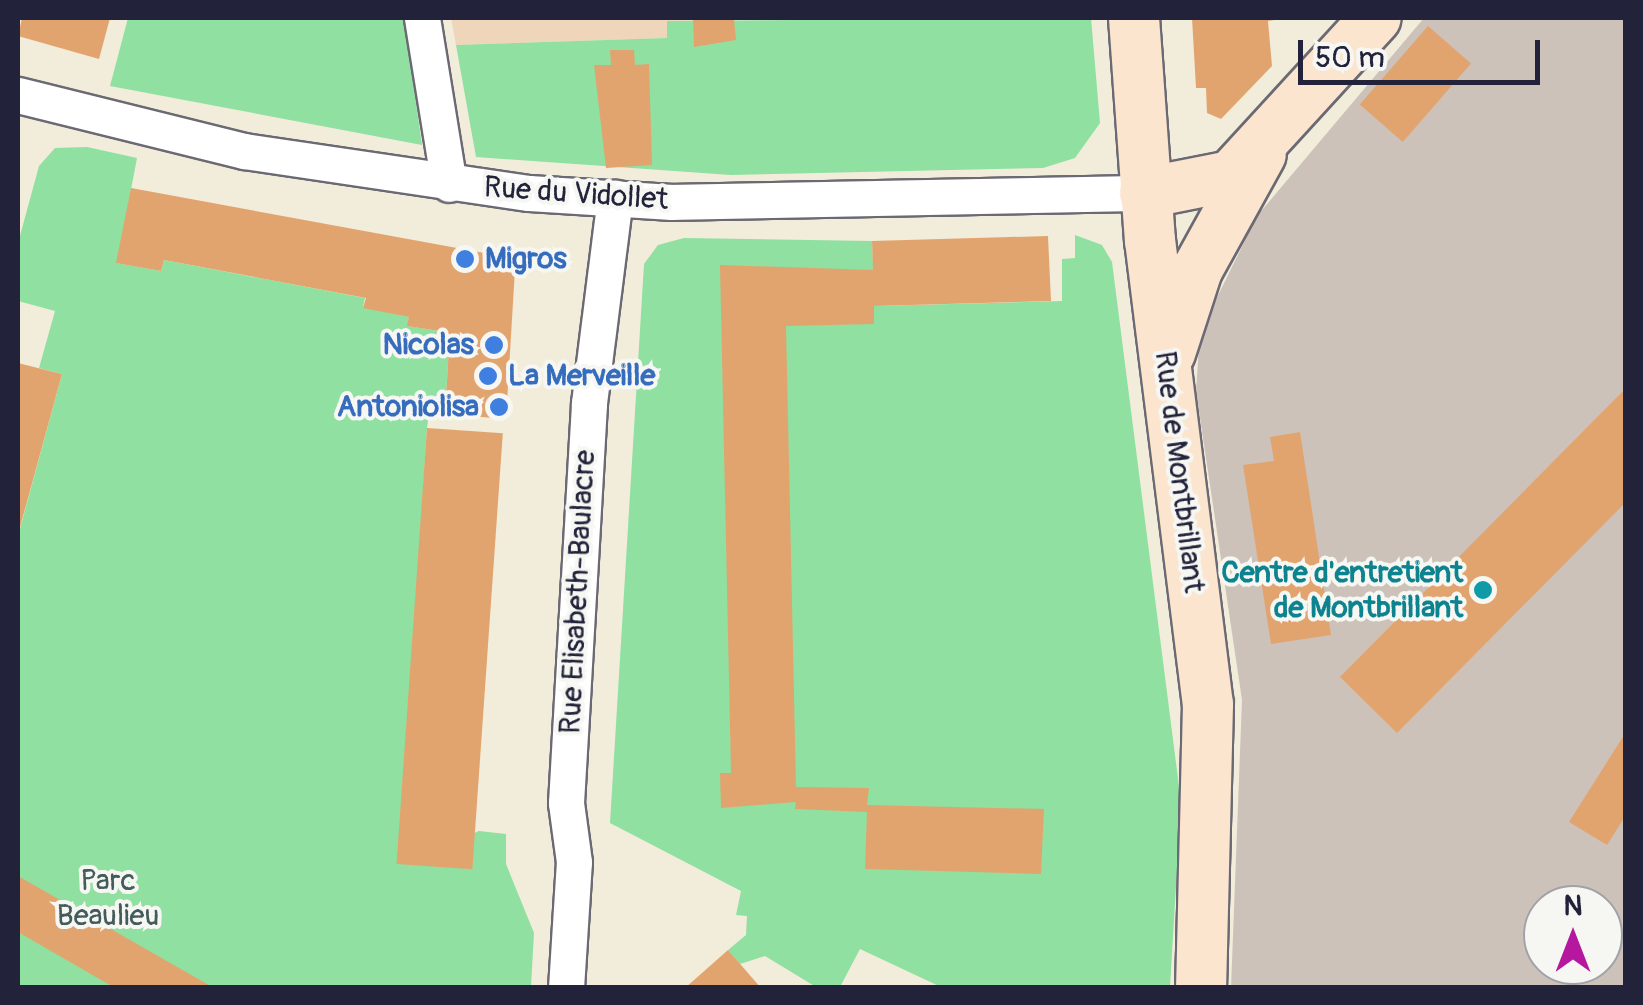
<!DOCTYPE html>
<style>
body{margin:0}
#map{position:relative;width:1643px;height:1005px;overflow:hidden;background:#f2ecda;font-family:Pangolin,sans-serif}
div>[style]{position:absolute}
.built>*{inset:0;background:#efd6bb}
.industrial>*{inset:0;background:#cdc2b9}
.green>*{inset:0;background:#8fe0a1}
.building>*{inset:0;background:#e2a46e;transform-origin:0 0}
.roads{filter:drop-shadow(2px 0 #6b6973) drop-shadow(-2px 0 #6b6973) drop-shadow(0 2px #6b6973) drop-shadow(0 -2px #6b6973)}
.street>*{height:35px;margin:-17.5px;padding:0 17.5px;transform-origin:17.5px;border-radius:17.5px;background:#fff}
.secondary>*{height:50px;margin:-25px;padding:0 25px;transform-origin:25px;border-radius:25px;background:#fbe5cf}
.dots>*{width:28px;height:28px;translate:-50% -50%;box-sizing:border-box;border:5px solid #f6f6f2;border-radius:50%}
span{translate:-50% -50%;white-space:nowrap;text-align:center;line-height:1.15;-webkit-text-stroke:8px #f6f6f2;paint-order:stroke}
.street-label{font-size:30px;color:#22223b}
.shop-label{font-size:30px;color:#366cbe;font-weight:700}
.left{translate:0 -50%;text-align:left}
.right{translate:-100% -50%;text-align:right}
.culture-label{font-size:30px;color:#0d838f;font-weight:700}
.park-label{font-size:30px;color:#435b5a}
.frame{position:absolute;inset:0;border:20px solid #22223b;pointer-events:none}
.north{position:absolute;left:1523px;top:885px;width:100px;height:100px;box-sizing:border-box;background:#f6f6f2;border:2px solid #a1a1a9;border-radius:50%;rotate:0deg;font-size:28px;font-weight:700;line-height:40px;text-align:center;color:#22223b}
.north::after{content:'';display:block;margin:auto;width:35px;height:45px;background:#b5179e;clip-path:polygon(50% 0,100% 100%,50% 72%,0 100%)}
.scale{position:absolute;left:1298px;top:40px;width:242px;height:45px;box-sizing:border-box;border:5px solid #22223b;border-top:0;padding-left:12px;font-size:30px;line-height:35px;white-space:nowrap;color:#22223b;-webkit-text-stroke:8px #f6f6f2;paint-order:stroke}
</style>
<div id="map">
<div class="built">
<i style="clip-path:polygon(451px 18px,804px 18px,668px 21px,668px 38px,456px 45px)"></i>
</div>
<div class="industrial">
<i style="clip-path:polygon(evenodd,1424px 18px,1625px 18px,1625px 987px,1231px 988px,1242px 700px,1196px 391px,1200px 332px,1257px 216px,1424px 18px,1543px 905px,1603px 905px,1603px 965px,1543px 965px,1543px 905px)"></i>
</div>
<div class="green">
<i style="clip-path:polygon(128px 18px,404px 18px,422px 145px,110px 86px)"></i>
<i style="clip-path:polygon(1091px 18px,1100px 123px,1075px 158px,1043px 168px,731px 175px,476px 157px,456px 45px,667px 38px,667px 21px)"></i>
<i style="clip-path:polygon(87px 147px,137px 158px,117px 263px,161px 271px,164px 260px,365px 298px,363px 307px,409px 317px,408px 326px,439px 331px,449px 346px,445px 414px,429px 413px,427px 428px,400px 863px,479px 831px,506px 834px,506px 864px,534px 933px,531px 987px,18px 987px,18px 536px,62px 374px,39px 368px,55px 311px,18px 301px,18px 243px,39px 166px,55px 148px)"></i>
<i style="clip-path:polygon(1075px 235px,1102px 245px,1112px 262px,1181px 802px,1170px 987px,941px 987px,860px 949px,840px 987px,816px 987px,765px 956px,740px 964px,728px 950px,746px 935px,747px 916px,736px 915px,741px 891px,610px 823px,644px 264px,658px 245px,684px 238px,872px 241px,875px 306px,1062px 301px,1062px 259px,1075px 258px)"></i>
</div>
<div class="building">
<i style="clip-path:polygon(22px 18px,110px 18px,99px 59px,18px 36px)"></i>
<i style="clip-path:polygon(1192px 18px,1286px 18px,1268px 21px,1272px 66px,1221px 119px,1207px 113px,1206px 88px,1196px 88px)"></i>
<i style="clip-path:polygon(734px 19px,736px 40px,694px 47px,693px 20px)"></i>
<i style="left:1428px;top:26px;width:57px;height:104px;rotate:41deg"></i>
<i style="clip-path:polygon(610px 50px,634px 50px,635px 65px,649px 64px,652px 165px,606px 168px,594px 65px,611px 65px)"></i>
<i style="clip-path:polygon(131px 188px,506px 257px,515px 269px,506px 419px,445px 414px,449px 346px,439px 331px,407px 326px,409px 317px,363px 308px,366px 298px,164px 260px,161px 271px,116px 263px)"></i>
<i style="clip-path:polygon(1048px 236px,1051px 301px,874px 306px,874px 324px,786px 326px,796px 787px,869px 788px,867px 805px,1044px 809px,1041px 874px,865px 869px,867px 812px,795px 809px,796px 802px,721px 808px,720px 773px,731px 773px,720px 265px,873px 270px,872px 241px)"></i>
<i style="clip-path:polygon(18px 363px,62px 374px,19px 531px,18px 531px)"></i>
<i style="clip-path:polygon(1626px 388px,1626px 502px,1397px 733px,1340px 677px)"></i>
<i style="left:427px;top:428px;width:76px;height:437px;rotate:4deg"></i>
<i style="clip-path:polygon(1300px 432px,1331px 635px,1271px 644px,1243px 465px,1274px 461px,1270px 437px)"></i>
<i style="clip-path:polygon(1626px 732px,1626px 815px,1607px 845px,1569px 822px)"></i>
<i style="clip-path:polygon(18px 876px,214px 988px,115px 988px,18px 932px)"></i>
<i style="clip-path:polygon(728px 950px,761px 988px,685px 988px)"></i>
</div>
<div class="roads">
<div class="street">
<i style="left:422px;top:18px;width:168px;rotate:80.8deg"></i>
<i style="left:18px;top:95px;width:233px;rotate:13.9deg"></i>
<i style="left:244px;top:151px;width:288px;rotate:8.4deg"></i>
<i style="left:529px;top:193px;width:143px;rotate:3.6deg"></i>
<i style="left:672px;top:202px;width:473px;rotate:-1.1deg"></i>
<i style="left:566px;top:988px;width:126px;rotate:-86.4deg"></i>
<i style="left:574px;top:862px;width:60px;rotate:-97.7deg"></i>
<i style="left:566px;top:803px;width:401px;rotate:-86.7deg"></i>
<i style="left:589px;top:403px;width:207px;rotate:-82.8deg"></i>
</div>
<div class="secondary">
<i style="left:1134px;top:18px;width:223px;rotate:85.9deg"></i>
<i style="left:1150px;top:240px;width:468px;rotate:82.9deg"></i>
<i style="left:1208px;top:704px;width:284px;rotate:91.4deg"></i>
<i style="left:1145px;top:193px;width:88px;rotate:-11.2deg"></i>
<i style="left:1231px;top:176px;width:214px;rotate:-47.5deg"></i>
<i style="left:1170px;top:353px;width:87px;rotate:-72deg"></i>
<i style="left:1197px;top:270px;width:132px;rotate:-61.1deg"></i>
</div>
</div>
<div class="dots">
<i style="left:465px;top:259px;background:#3f7fe0"></i>
<i style="left:494px;top:345px;background:#3f7fe0"></i>
<i style="left:488px;top:376px;background:#3f7fe0"></i>
<i style="left:499px;top:407px;background:#3f7fe0"></i>
<i style="left:1483px;top:590px;background:#0f9aa8"></i>
</div>
<div class="street-label">
<span style="left:576px;top:194px;rotate:4deg">Rue du Vidollet</span>
<span style="left:1179px;top:472px;rotate:83deg">Rue de Montbrillant</span>
<span style="left:578px;top:592px;rotate:-87deg">Rue Elisabeth-Baulacre</span>
</div>
<div class="shop-label">
<span class="left" style="left:485px;top:259px">Migros</span>
<span class="right" style="left:474px;top:345px">Nicolas</span>
<span class="left" style="left:508px;top:376px">La Merveille</span>
<span class="right" style="left:479px;top:407px">Antoniolisa</span>
</div>
<div class="culture-label">
<span class="right" style="left:1463px;top:590px">Centre d'entretient<br>de Montbrillant</span>
</div>
<div class="park-label">
<span style="left:108px;top:898px">Parc<br>Beaulieu</span>
</div>
<div class="frame"></div>
<div class="north">N</div>
<div class="scale">50 m</div>
</div>
